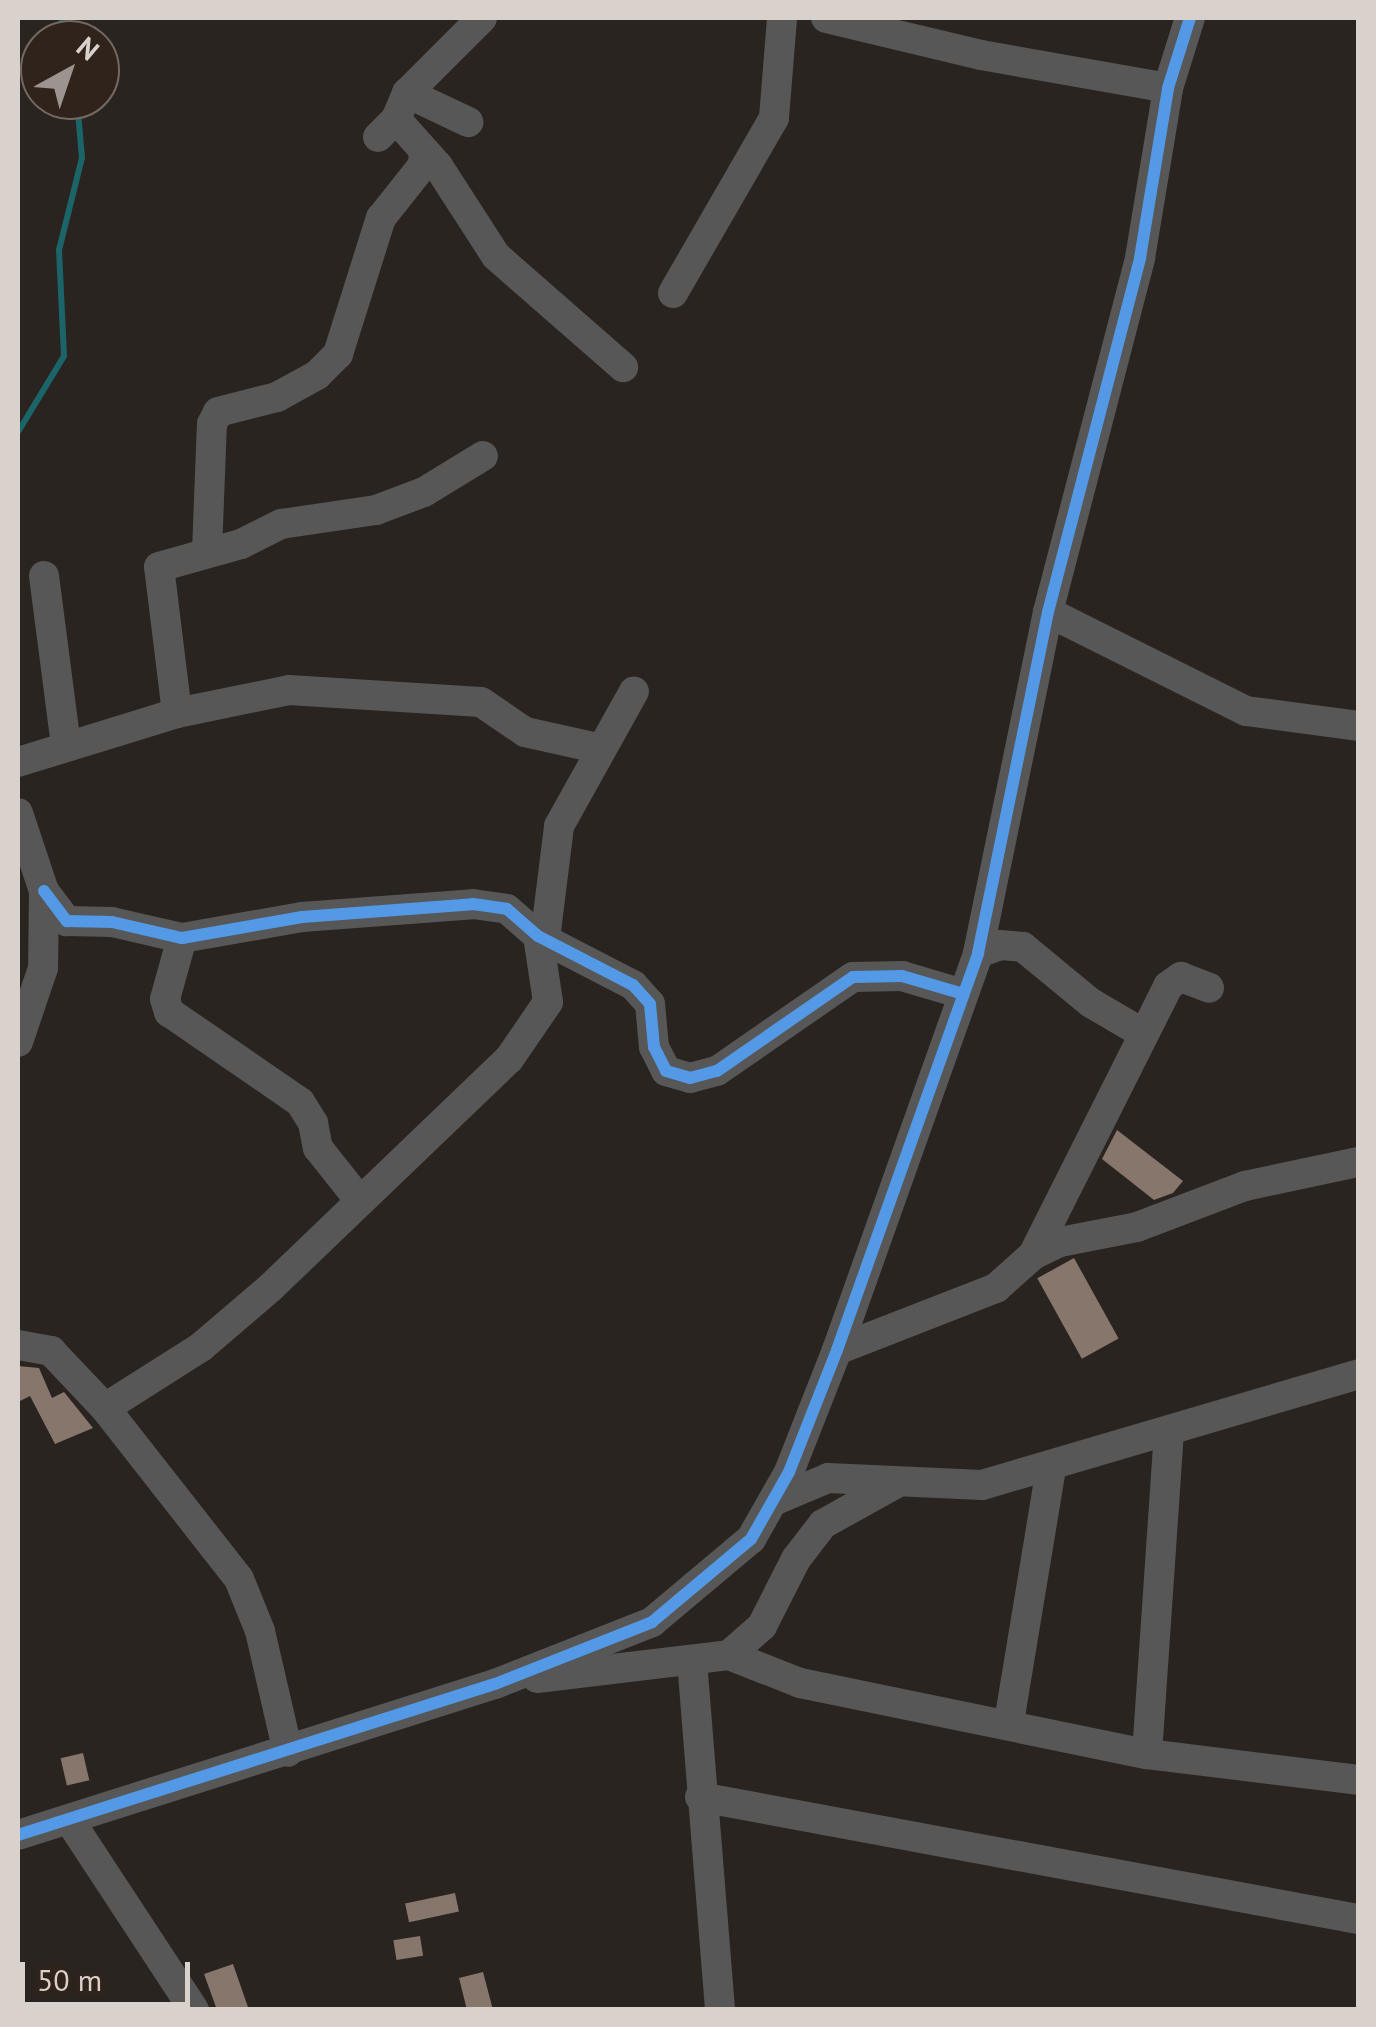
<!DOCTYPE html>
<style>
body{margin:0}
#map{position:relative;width:1376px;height:2027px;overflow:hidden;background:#2a2420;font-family:"PT Sans",sans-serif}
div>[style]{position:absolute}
.stream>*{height:6px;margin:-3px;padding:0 3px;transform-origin:3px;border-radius:3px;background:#1b6568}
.building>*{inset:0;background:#86766c;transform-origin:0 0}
.minor>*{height:30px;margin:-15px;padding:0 15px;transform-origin:15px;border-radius:15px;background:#565756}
.cycleway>*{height:12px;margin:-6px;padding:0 6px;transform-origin:6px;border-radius:6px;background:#5399e6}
span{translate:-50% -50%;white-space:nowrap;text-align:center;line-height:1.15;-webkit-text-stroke:10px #2f231b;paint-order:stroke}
.frame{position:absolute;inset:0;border:20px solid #d9d1cc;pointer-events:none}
.north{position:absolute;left:20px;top:20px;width:100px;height:100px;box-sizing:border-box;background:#2f231b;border:2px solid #736962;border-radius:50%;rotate:40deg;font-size:28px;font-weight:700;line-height:40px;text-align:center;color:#d9d1cc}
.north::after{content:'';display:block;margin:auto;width:35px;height:45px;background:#9c9490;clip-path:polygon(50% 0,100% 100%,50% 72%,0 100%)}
.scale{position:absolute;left:20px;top:1962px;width:170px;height:45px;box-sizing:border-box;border:5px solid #d9d1cc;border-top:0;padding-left:12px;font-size:30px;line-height:35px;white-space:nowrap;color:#d9d1cc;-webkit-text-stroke:8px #2f231b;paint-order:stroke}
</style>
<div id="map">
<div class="stream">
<i style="left:61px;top:18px;width:23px;rotate:72deg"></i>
<i style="left:18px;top:432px;width:89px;rotate:-58.8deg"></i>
<i style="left:64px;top:356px;width:106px;rotate:-92.7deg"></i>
<i style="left:59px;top:250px;width:95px;rotate:-76deg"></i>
<i style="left:82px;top:158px;width:58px;rotate:-94.9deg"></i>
</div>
<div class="building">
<i style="clip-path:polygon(1117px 1130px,1183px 1181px,1173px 1193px,1154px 1200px,1102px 1159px)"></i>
<i style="left:1074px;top:1258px;width:92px;height:42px;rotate:61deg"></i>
<i style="clip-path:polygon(18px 1366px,39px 1368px,52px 1398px,64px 1392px,93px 1428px,55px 1444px,30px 1396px,18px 1402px)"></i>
<i style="left:83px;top:1753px;width:28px;height:23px;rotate:77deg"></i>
<i style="left:455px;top:1893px;width:19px;height:51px;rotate:78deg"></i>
<i style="left:420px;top:1936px;width:20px;height:27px;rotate:81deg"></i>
<i style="clip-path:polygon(233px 1964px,249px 2010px,217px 2010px,204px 1974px)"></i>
<i style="clip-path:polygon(483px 1972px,493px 2010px,467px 2010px,459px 1978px)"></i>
</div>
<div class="minor">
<i style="left:826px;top:18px;width:159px;rotate:13.4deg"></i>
<i style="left:981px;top:55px;width:190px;rotate:10deg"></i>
<i style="left:407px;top:93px;width:68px;rotate:25.4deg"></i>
<i style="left:396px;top:119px;width:63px;rotate:48.2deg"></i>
<i style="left:438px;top:166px;width:107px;rotate:57.2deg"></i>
<i style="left:496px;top:256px;width:169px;rotate:41.2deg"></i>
<i style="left:378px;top:137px;width:25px;rotate:-45deg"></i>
<i style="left:396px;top:119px;width:28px;rotate:-67deg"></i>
<i style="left:407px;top:93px;width:106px;rotate:-45deg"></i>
<i style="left:673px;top:293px;width:202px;rotate:-60deg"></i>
<i style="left:774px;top:118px;width:100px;rotate:-85.4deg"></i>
<i style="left:207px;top:552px;width:128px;rotate:-87.8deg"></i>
<i style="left:212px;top:424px;width:13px;rotate:-63deg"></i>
<i style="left:218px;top:412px;width:61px;rotate:-14.3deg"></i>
<i style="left:277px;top:397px;width:46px;rotate:-28.8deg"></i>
<i style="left:317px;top:375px;width:30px;rotate:-45deg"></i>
<i style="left:338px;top:354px;width:143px;rotate:-72.5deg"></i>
<i style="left:381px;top:218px;width:68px;rotate:-51.6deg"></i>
<i style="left:423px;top:165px;width:14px;rotate:-86deg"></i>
<i style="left:44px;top:576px;width:171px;rotate:82.6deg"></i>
<i style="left:1048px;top:612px;width:221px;rotate:26.6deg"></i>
<i style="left:1246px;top:711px;width:113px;rotate:7.6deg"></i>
<i style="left:177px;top:713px;width:147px;rotate:-97deg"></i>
<i style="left:159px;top:567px;width:85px;rotate:-15.7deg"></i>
<i style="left:241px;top:544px;width:45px;rotate:-26.6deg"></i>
<i style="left:281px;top:524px;width:96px;rotate:-8.4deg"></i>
<i style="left:376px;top:510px;width:51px;rotate:-20.6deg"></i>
<i style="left:424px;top:492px;width:69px;rotate:-31.4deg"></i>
<i style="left:18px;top:762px;width:166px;rotate:-17.1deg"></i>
<i style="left:177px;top:713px;width:114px;rotate:-11.6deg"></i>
<i style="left:289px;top:690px;width:192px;rotate:3.6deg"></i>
<i style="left:481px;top:702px;width:53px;rotate:34.3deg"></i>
<i style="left:525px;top:732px;width:74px;rotate:12.5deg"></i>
<i style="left:18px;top:813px;width:82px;rotate:71.6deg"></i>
<i style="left:44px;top:891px;width:77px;rotate:90.7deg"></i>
<i style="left:43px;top:968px;width:78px;rotate:108.7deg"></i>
<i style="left:44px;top:891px;width:38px;rotate:53deg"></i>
<i style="left:67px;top:921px;width:45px;rotate:1.3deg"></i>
<i style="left:112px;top:922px;width:72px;rotate:12.9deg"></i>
<i style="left:182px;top:938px;width:122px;rotate:-9.9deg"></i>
<i style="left:302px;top:917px;width:171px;rotate:-4.3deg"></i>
<i style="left:473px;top:904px;width:34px;rotate:8deg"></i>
<i style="left:507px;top:909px;width:41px;rotate:41.1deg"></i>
<i style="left:538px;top:936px;width:107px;rotate:27.3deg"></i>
<i style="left:633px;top:985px;width:25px;rotate:48deg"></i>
<i style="left:650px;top:1004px;width:43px;rotate:84.7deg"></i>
<i style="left:654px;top:1047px;width:27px;rotate:63deg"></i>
<i style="left:666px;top:1071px;width:25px;rotate:16deg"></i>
<i style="left:690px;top:1078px;width:28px;rotate:-15deg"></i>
<i style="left:717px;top:1071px;width:165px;rotate:-34.7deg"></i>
<i style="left:853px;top:977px;width:49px;rotate:-1.2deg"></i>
<i style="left:902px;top:976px;width:64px;rotate:16.4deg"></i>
<i style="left:182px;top:938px;width:63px;rotate:105.6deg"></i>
<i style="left:165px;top:999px;width:14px;rotate:73deg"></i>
<i style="left:169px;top:1012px;width:159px;rotate:34.5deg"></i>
<i style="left:300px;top:1102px;width:25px;rotate:58deg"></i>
<i style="left:313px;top:1123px;width:25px;rotate:79deg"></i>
<i style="left:318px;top:1148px;width:68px;rotate:51.6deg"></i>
<i style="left:545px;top:939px;width:114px;rotate:-82.9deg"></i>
<i style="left:559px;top:826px;width:154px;rotate:-60.9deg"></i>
<i style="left:978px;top:953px;width:24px;rotate:-19deg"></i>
<i style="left:1001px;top:945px;width:22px;rotate:5deg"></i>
<i style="left:1023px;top:947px;width:88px;rotate:39.5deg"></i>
<i style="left:1091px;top:1003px;width:61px;rotate:30.3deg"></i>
<i style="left:1033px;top:1255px;width:301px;rotate:-63.3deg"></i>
<i style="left:1168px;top:986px;width:16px;rotate:-35deg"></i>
<i style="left:1181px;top:977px;width:30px;rotate:21deg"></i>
<i style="left:18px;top:1345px;width:34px;rotate:10deg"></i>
<i style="left:51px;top:1351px;width:79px;rotate:46.5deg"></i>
<i style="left:105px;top:1408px;width:217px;rotate:51.9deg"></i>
<i style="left:239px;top:1579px;width:56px;rotate:68deg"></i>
<i style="left:260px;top:1631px;width:124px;rotate:77deg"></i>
<i style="left:837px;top:1350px;width:171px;rotate:-21.3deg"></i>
<i style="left:996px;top:1288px;width:50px;rotate:-41.7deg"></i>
<i style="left:1033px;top:1255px;width:30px;rotate:-26deg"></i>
<i style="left:1060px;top:1242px;width:78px;rotate:-11deg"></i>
<i style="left:1137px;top:1227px;width:116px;rotate:-20.8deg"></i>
<i style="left:1245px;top:1186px;width:116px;rotate:-12deg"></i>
<i style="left:105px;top:1408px;width:114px;rotate:-32.4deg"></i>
<i style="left:201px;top:1347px;width:91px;rotate:-40.5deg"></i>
<i style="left:270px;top:1288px;width:331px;rotate:-43.8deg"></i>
<i style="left:509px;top:1059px;width:69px;rotate:-55.6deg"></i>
<i style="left:548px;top:1002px;width:67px;rotate:-98.6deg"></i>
<i style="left:776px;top:1500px;width:56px;rotate:-22.9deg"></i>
<i style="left:828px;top:1478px;width:154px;rotate:2.6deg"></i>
<i style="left:982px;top:1485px;width:392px;rotate:-16.4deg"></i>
<i style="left:729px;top:1655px;width:76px;rotate:21.5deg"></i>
<i style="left:800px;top:1683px;width:354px;rotate:11.6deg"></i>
<i style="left:1147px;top:1754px;width:213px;rotate:7deg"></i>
<i style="left:692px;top:1661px;width:350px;rotate:85.4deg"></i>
<i style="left:537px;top:1678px;width:193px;rotate:-6.8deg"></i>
<i style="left:729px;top:1655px;width:44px;rotate:-41.3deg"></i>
<i style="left:762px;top:1626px;width:75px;rotate:-63.1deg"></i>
<i style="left:796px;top:1559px;width:44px;rotate:-52.4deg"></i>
<i style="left:823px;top:1524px;width:82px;rotate:-29.1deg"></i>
<i style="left:1009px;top:1722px;width:256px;rotate:-80.6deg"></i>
<i style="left:1147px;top:1754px;width:321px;rotate:-86.1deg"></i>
<i style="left:700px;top:1797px;width:669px;rotate:10.5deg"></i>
<i style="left:70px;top:1821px;width:226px;rotate:56.7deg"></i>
<i style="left:18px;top:1835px;width:500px;rotate:-17.57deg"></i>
<i style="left:495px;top:1684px;width:169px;rotate:-21.5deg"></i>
<i style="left:652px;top:1622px;width:129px;rotate:-40deg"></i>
<i style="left:751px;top:1539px;width:77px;rotate:-60.4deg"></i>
<i style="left:789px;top:1472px;width:131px;rotate:-68.5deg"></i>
<i style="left:837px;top:1350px;width:421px;rotate:-70.4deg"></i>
<i style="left:978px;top:953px;width:348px;rotate:-78.4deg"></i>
<i style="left:1048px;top:612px;width:366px;rotate:-75.4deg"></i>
<i style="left:1140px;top:258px;width:172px;rotate:-80.6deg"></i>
<i style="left:1168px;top:88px;width:73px;rotate:-72.6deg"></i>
</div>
<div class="cycleway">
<i style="left:44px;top:891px;width:38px;rotate:53deg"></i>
<i style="left:67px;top:921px;width:45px;rotate:1.3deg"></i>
<i style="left:112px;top:922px;width:72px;rotate:12.9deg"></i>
<i style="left:182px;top:938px;width:122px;rotate:-9.9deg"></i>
<i style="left:302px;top:917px;width:171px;rotate:-4.3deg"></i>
<i style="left:473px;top:904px;width:34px;rotate:8deg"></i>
<i style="left:507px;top:909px;width:41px;rotate:41.1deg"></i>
<i style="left:538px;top:936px;width:107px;rotate:27.3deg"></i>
<i style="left:633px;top:985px;width:25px;rotate:48deg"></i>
<i style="left:650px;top:1004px;width:43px;rotate:84.7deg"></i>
<i style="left:654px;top:1047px;width:27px;rotate:63deg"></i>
<i style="left:666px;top:1071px;width:25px;rotate:16deg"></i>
<i style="left:690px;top:1078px;width:28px;rotate:-15deg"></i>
<i style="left:717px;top:1071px;width:165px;rotate:-34.7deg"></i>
<i style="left:853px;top:977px;width:49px;rotate:-1.2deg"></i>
<i style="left:902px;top:976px;width:64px;rotate:16.4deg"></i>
<i style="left:18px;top:1835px;width:500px;rotate:-17.57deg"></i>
<i style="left:495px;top:1684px;width:169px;rotate:-21.5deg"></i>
<i style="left:652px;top:1622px;width:129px;rotate:-40deg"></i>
<i style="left:751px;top:1539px;width:77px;rotate:-60.4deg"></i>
<i style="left:789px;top:1472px;width:131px;rotate:-68.5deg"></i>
<i style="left:837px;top:1350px;width:421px;rotate:-70.4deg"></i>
<i style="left:978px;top:953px;width:348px;rotate:-78.4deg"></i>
<i style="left:1048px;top:612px;width:366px;rotate:-75.4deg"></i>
<i style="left:1140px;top:258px;width:172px;rotate:-80.6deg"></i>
<i style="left:1168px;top:88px;width:73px;rotate:-72.6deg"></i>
</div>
<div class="frame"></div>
<div class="north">N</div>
<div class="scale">50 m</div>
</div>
